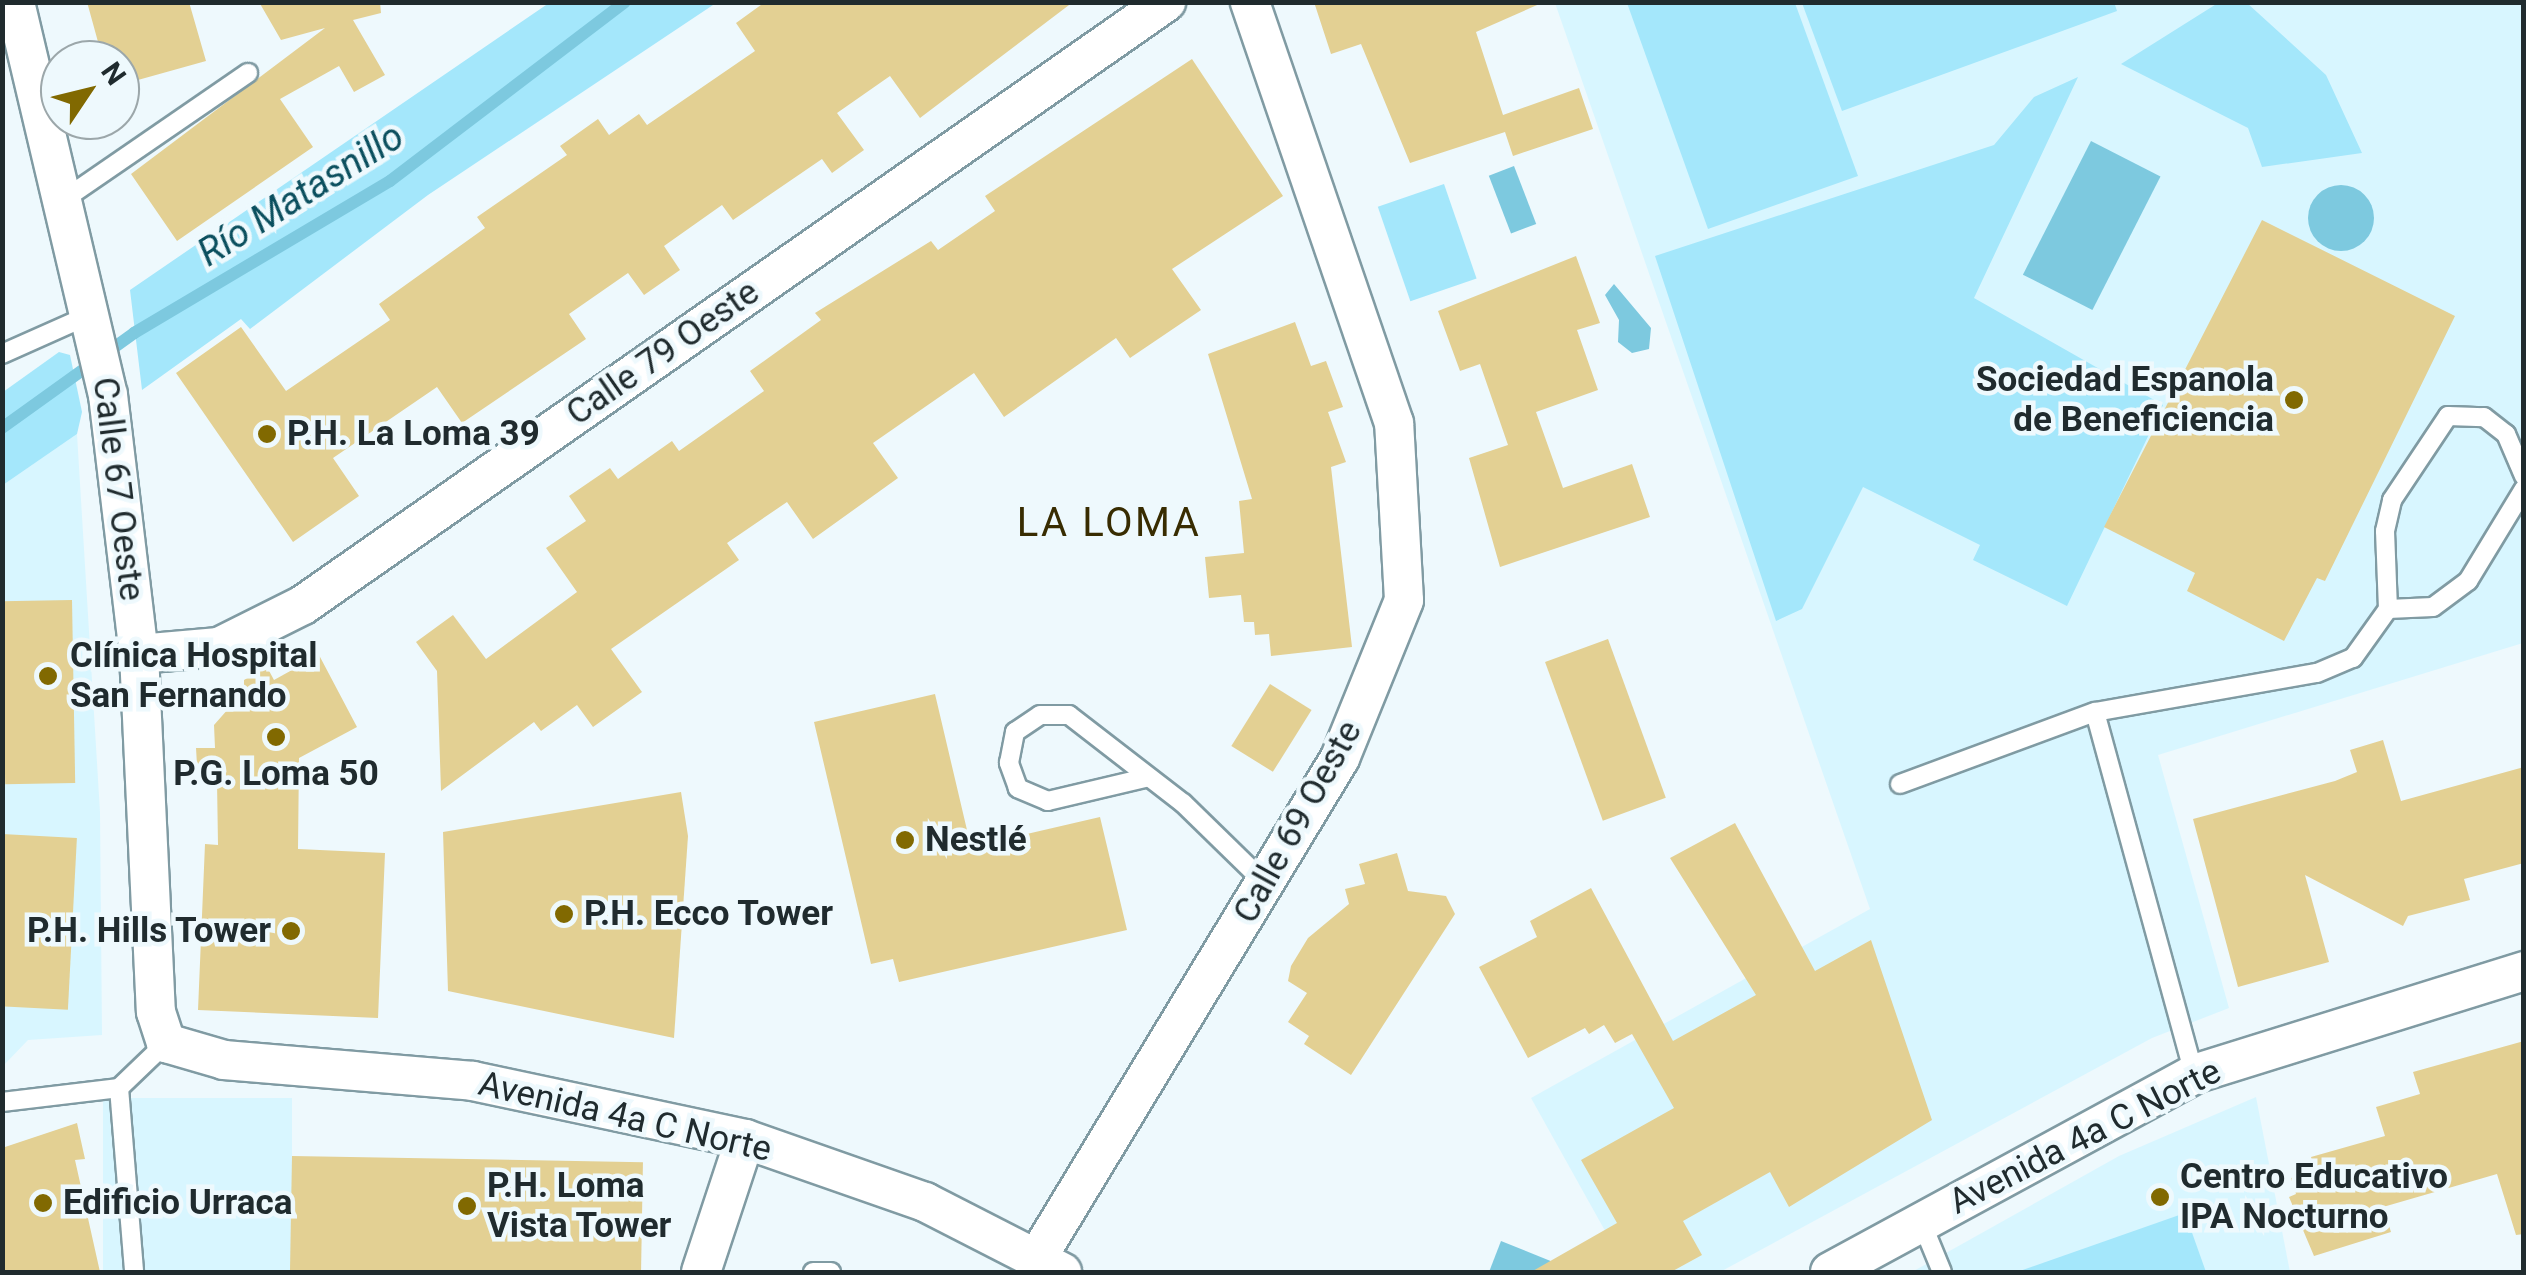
<!DOCTYPE html>
<meta charset="utf-8">
<style>
body{margin:0}
#map{position:relative;width:2526px;height:1275px;overflow:hidden;background:#eef9fd;font-family:Roboto,sans-serif}
div>[style]{position:absolute}
.built>*{inset:0;background:#d8f6ff;transform-origin:0 0}
.green>*{inset:0;background:#a4e7fb;transform-origin:0 0}
.water>*{inset:0;background:#7dc9df;transform-origin:0 0}
.round{border-radius:50%}
.stream>*{height:12px;margin:-6px;padding:0 6px;transform-origin:6px;border-radius:6px;background:#7dc9df}
.building>*{inset:0;background:#e3d093;transform-origin:0 0}
.roads{filter:drop-shadow(2px 0 #809ba3) drop-shadow(-2px 0 #809ba3) drop-shadow(0 2px #809ba3) drop-shadow(0 -2px #809ba3)}
.lane>*{height:18px;margin:-9px;padding:0 9px;transform-origin:9px;border-radius:9px;background:#fff}
.street>*{height:38px;margin:-19px;padding:0 19px;transform-origin:19px;border-radius:19px;background:#fff}
.dots>*{width:28px;height:28px;translate:-50% -50%;box-sizing:border-box;border:5px solid #eef9fd;border-radius:50%}
span{translate:-50% -50%;white-space:nowrap;text-align:center;line-height:1.15;-webkit-text-stroke:9px #eef9fd;paint-order:stroke}
.street-label{font-size:35px;color:#202b2e}
.poi-label{font-size:35px;color:#202b2e;font-weight:700}
.right{translate:-100% -50%;text-align:right}
.left{translate:0 -50%;text-align:left}
.water-label{font-size:38px;color:#0b4f5e;font-style:italic}
.quarter-label{font-size:40px;color:#382c01;letter-spacing:2.5px}
.frame{position:absolute;inset:0;border:5px solid #202b2e;pointer-events:none}
.north{position:absolute;left:40px;top:40px;width:100px;height:100px;box-sizing:border-box;background:#eef9fd;border:2px solid #9ca7aa;border-radius:50%;rotate:55deg;font-size:28px;font-weight:700;line-height:40px;text-align:center;color:#202b2e}
.north::after{content:'';display:block;margin:auto;width:35px;height:45px;background:#816901;clip-path:polygon(50% 0,100% 100%,50% 72%,0 100%)}
</style>
<div id="map">
<div class="built">
<i style="clip-path:polygon(1555px 3px,2523px 3px,2523px 643px,2158px 755px,2229px 1008px,2152px 1038px,1720px 1272px,1628px 1272px,1531px 1098px,1870px 909px)"></i>
<i style="clip-path:polygon(77px 434px,100px 812px,102px 1035px,28px 1040px,3px 1066px,3px 485px)"></i>
<i style="clip-path:polygon(2256px 1097px,2290px 1272px,1912px 1272px,2119px 1156px)"></i>
<i style="left:292px;top:1098px;width:174px;height:189px;rotate:90deg"></i>
</div>
<div class="green">
<i style="clip-path:polygon(2114px 2px,2117px 11px,1842px 111px,1802px 3px)"></i>
<i style="clip-path:polygon(549px 3px,716px 3px,428px 195px,250px 329px,241px 319px,142px 390px,130px 290px)"></i>
<i style="clip-path:polygon(1627px 3px,1795px 3px,1858px 176px,1708px 229px)"></i>
<i style="clip-path:polygon(2218px 3px,2247px 3px,2326px 75px,2362px 153px,2262px 167px,2248px 128px,2121px 64px)"></i>
<i style="clip-path:polygon(2078px 77px,1974px 298px,2163px 405px,2067px 606px,1973px 560px,1980px 545px,1863px 487px,1802px 609px,1776px 621px,1655px 256px,1994px 145px,2034px 97px)"></i>
<i style="left:1444px;top:184px;width:100px;height:70px;rotate:71deg"></i>
<i style="clip-path:polygon(59px 352px,70px 355px,82px 412px,77px 434px,3px 485px,3px 392px)"></i>
<i style="clip-path:polygon(2185px 1213px,2206px 1272px,2017px 1272px)"></i>
</div>
<div class="water">
<i style="left:2091px;top:141px;width:78px;height:150px;rotate:27deg"></i>
<i style="left:1514px;top:166px;width:62px;height:27px;rotate:69deg"></i>
<i class="round" style="left:2308px;top:185px;width:66px;height:66px"></i>
<i style="clip-path:polygon(1614px 284px,1651px 328px,1649px 349px,1632px 353px,1618px 342px,1619px 320px,1605px 295px)"></i>
<i style="clip-path:polygon(1501px 1241px,1558px 1264px,1554px 1272px,1489px 1272px)"></i>
</div>
<div class="stream">
<i style="left:2px;top:428px;width:163px;rotate:-35.7deg"></i>
<i style="left:134px;top:333px;width:298px;rotate:-30.7deg"></i>
<i style="left:390px;top:181px;width:295px;rotate:-37.3deg"></i>
</div>
<div class="building">
<i style="clip-path:polygon(87px 2px,189px 2px,206px 61px,120px 85px,120px 60px,103px 60px)"></i>
<i style="clip-path:polygon(259px 2px,380px 2px,381px 13px,353px 20px,385px 75px,354px 92px,339px 66px,280px 99px,313px 147px,177px 241px,131px 174px,325px 28px,281px 40px)"></i>
<i style="clip-path:polygon(765px 2px,1073px 2px,920px 118px,890px 76px,837px 113px,864px 150px,832px 173px,822px 159px,733px 220px,722px 205px,664px 246px,680px 270px,644px 295px,628px 273px,569px 314px,586px 339px,462px 423px,437px 387px,333px 458px,359px 496px,293px 542px,176px 373px,241px 327px,286px 391px,390px 320px,379px 304px,485px 228px,477px 217px,567px 155px,560px 146px,598px 119px,609px 135px,639px 114px,647px 125px,755px 51px,736px 23px)"></i>
<i style="clip-path:polygon(1314px 2px,1544px 2px,1476px 32px,1503px 115px,1579px 88px,1593px 129px,1513px 156px,1505px 132px,1410px 163px,1361px 44px,1331px 54px)"></i>
<i style="clip-path:polygon(1192px 59px,1283px 196px,1172px 269px,1201px 310px,1130px 358px,1116px 338px,1004px 417px,974px 373px,873px 443px,898px 478px,813px 539px,787px 502px,727px 543px,739px 560px,611px 649px,642px 692px,593px 727px,577px 705px,541px 731px,534px 722px,441px 791px,437px 671px,416px 642px,453px 615px,486px 659px,577px 592px,546px 548px,586px 521px,569px 496px,610px 468px,618px 479px,672px 441px,679px 451px,764px 391px,750px 371px,821px 320px,815px 313px,931px 241px,938px 250px,995px 211px,985px 196px)"></i>
<i style="clip-path:polygon(2262px 220px,2455px 316px,2325px 581px,2317px 578px,2284px 641px,2187px 591px,2195px 573px,2104px 527px)"></i>
<i style="clip-path:polygon(1576px 256px,1600px 323px,1577px 330px,1598px 390px,1536px 412px,1563px 488px,1632px 464px,1650px 517px,1500px 567px,1469px 458px,1508px 445px,1480px 364px,1460px 371px,1438px 311px)"></i>
<i style="clip-path:polygon(1295px 322px,1311px 366px,1326px 361px,1343px 407px,1328px 412px,1346px 462px,1331px 467px,1352px 647px,1271px 656px,1269px 634px,1255px 635px,1254px 622px,1244px 622px,1241px 595px,1209px 598px,1205px 557px,1244px 553px,1239px 501px,1252px 499px,1208px 354px)"></i>
<i style="left:72px;top:600px;width:183px;height:70px;rotate:89deg"></i>
<i style="left:1608px;top:639px;width:169px;height:67px;rotate:70deg"></i>
<i style="clip-path:polygon(319px 655px,357px 727px,299px 758px,298px 849px,385px 853px,378px 1018px,198px 1010px,205px 844px,218px 845px,217px 782px,198px 782px,196px 748px,215px 748px,214px 725px,244px 691px,244px 680px,267px 667px,274px 680px)"></i>
<i style="left:1270px;top:684px;width:49px;height:73px;rotate:32deg"></i>
<i style="clip-path:polygon(935px 694px,971px 847px,1100px 817px,1127px 930px,899px 982px,893px 959px,871px 964px,814px 722px)"></i>
<i style="clip-path:polygon(2383px 740px,2401px 801px,2524px 767px,2524px 863px,2464px 879px,2470px 900px,2408px 916px,2403px 926px,2305px 875px,2329px 962px,2238px 987px,2193px 819px,2335px 781px,2357px 772px,2350px 750px)"></i>
<i style="clip-path:polygon(681px 792px,688px 836px,674px 1038px,448px 991px,443px 832px)"></i>
<i style="clip-path:polygon(1735px 823px,1815px 971px,1871px 940px,1932px 1120px,1789px 1207px,1770px 1172px,1683px 1221px,1702px 1255px,1671px 1272px,1531px 1272px,1617px 1223px,1581px 1160px,1674px 1108px,1632px 1034px,1615px 1043px,1604px 1025px,1589px 1034px,1585px 1028px,1528px 1058px,1479px 967px,1537px 937px,1530px 921px,1591px 888px,1673px 1041px,1756px 995px,1670px 858px)"></i>
<i style="left:2px;top:834px;width:75px;height:172px;rotate:3deg"></i>
<i style="clip-path:polygon(1397px 853px,1408px 891px,1446px 896px,1455px 914px,1351px 1075px,1304px 1044px,1309px 1036px,1288px 1022px,1307px 993px,1288px 981px,1291px 966px,1308px 938px,1349px 904px,1345px 889px,1365px 884px,1359px 864px)"></i>
<i style="clip-path:polygon(2524px 1041px,2524px 1234px,2516px 1235px,2497px 1174px,2383px 1207px,2391px 1232px,2314px 1256px,2289px 1197px,2296px 1194px,2291px 1178px,2315px 1171px,2311px 1157px,2385px 1136px,2376px 1107px,2420px 1094px,2413px 1072px)"></i>
<i style="clip-path:polygon(77px 1123px,85px 1159px,75px 1160px,100px 1272px,2px 1272px,2px 1148px)"></i>
<i style="left:292px;top:1156px;width:351px;height:116px;rotate:1deg"></i>
</div>
<div class="roads">
<div class="lane">
<i style="left:66px;top:198px;width:221px;rotate:-34.5deg"></i>
<i style="left:2px;top:354px;width:98px;rotate:-24deg"></i>
<i style="left:2388px;top:609px;width:45px;rotate:-2.5deg"></i>
<i style="left:2433px;top:607px;width:44px;rotate:-36.6deg"></i>
<i style="left:2468px;top:581px;width:108px;rotate:-58.7deg"></i>
<i style="left:1145px;top:778px;width:100px;rotate:166.7deg"></i>
<i style="left:1048px;top:801px;width:33px;rotate:-157deg"></i>
<i style="left:1018px;top:788px;width:27px;rotate:-110deg"></i>
<i style="left:1009px;top:763px;width:32px;rotate:-79deg"></i>
<i style="left:1015px;top:732px;width:30px;rotate:-34deg"></i>
<i style="left:1040px;top:715px;width:29px"></i>
<i style="left:1069px;top:715px;width:144px;rotate:37.7deg"></i>
<i style="left:1183px;top:803px;width:117px;rotate:44.3deg"></i>
<i style="left:1900px;top:784px;width:208px;rotate:-20.3deg"></i>
<i style="left:2194px;top:1074px;width:375px;rotate:-105.3deg"></i>
<i style="left:2095px;top:712px;width:225px;rotate:-10deg"></i>
<i style="left:2317px;top:673px;width:39px;rotate:-23deg"></i>
<i style="left:2353px;top:658px;width:60px;rotate:-54.5deg"></i>
<i style="left:2388px;top:609px;width:78px;rotate:-92.2deg"></i>
<i style="left:2385px;top:531px;width:32px;rotate:-77deg"></i>
<i style="left:2392px;top:500px;width:101px;rotate:-56.3deg"></i>
<i style="left:2448px;top:416px;width:36px;rotate:2deg"></i>
<i style="left:2484px;top:417px;width:28px;rotate:38deg"></i>
<i style="left:2506px;top:434px;width:46px;rotate:66.8deg"></i>
<i style="left:119px;top:1088px;width:185px;rotate:85.3deg"></i>
<i style="left:2px;top:1102px;width:118px;rotate:-6.8deg"></i>
<i style="left:119px;top:1088px;width:65px;rotate:-43.8deg"></i>
<i style="left:1921px;top:1221px;width:55px;rotate:67.6deg"></i>
<i style="left:813px;top:1272px;width:18px"></i>
</div>
<div class="street">
<i style="left:15px;top:2px;width:404px;rotate:76.7deg"></i>
<i style="left:108px;top:395px;width:261px;rotate:83.2deg"></i>
<i style="left:139px;top:654px;width:358px;rotate:87.3deg"></i>
<i style="left:156px;top:1012px;width:33px;rotate:72deg"></i>
<i style="left:166px;top:1043px;width:60px;rotate:16.3deg"></i>
<i style="left:224px;top:1060px;width:250px;rotate:4.8deg"></i>
<i style="left:473px;top:1081px;width:278px;rotate:12deg"></i>
<i style="left:745px;top:1139px;width:191px;rotate:19.3deg"></i>
<i style="left:925px;top:1202px;width:154px;rotate:27.1deg"></i>
<i style="left:139px;top:654px;width:80px;rotate:-5deg"></i>
<i style="left:219px;top:647px;width:94px;rotate:-26.6deg"></i>
<i style="left:303px;top:605px;width:1053px;rotate:-34.94deg"></i>
<i style="left:1037px;top:1258px;width:585px;rotate:-58.78deg"></i>
<i style="left:1340px;top:758px;width:170px;rotate:-67.9deg"></i>
<i style="left:1404px;top:600px;width:177px;rotate:-93.2deg"></i>
<i style="left:1394px;top:423px;width:445px;rotate:-108.9deg"></i>
<i style="left:701px;top:1272px;width:140px;rotate:-71.7deg"></i>
<i style="left:1830px;top:1272px;width:414px;rotate:-28.5deg"></i>
<i style="left:2194px;top:1074px;width:346px;rotate:-17.3deg"></i>
</div>
</div>
<div class="dots">
<i style="left:2294px;top:400px;background:#816901"></i>
<i style="left:267px;top:434px;background:#816901"></i>
<i style="left:48px;top:676px;background:#816901"></i>
<i style="left:276px;top:737px;background:#816901"></i>
<i style="left:905px;top:840px;background:#816901"></i>
<i style="left:564px;top:914px;background:#816901"></i>
<i style="left:291px;top:931px;background:#816901"></i>
<i style="left:2160px;top:1197px;background:#816901"></i>
<i style="left:43px;top:1203px;background:#816901"></i>
<i style="left:467px;top:1206px;background:#816901"></i>
</div>
<div class="street-label">
<span style="left:663px;top:353px;rotate:-35deg">Calle 79 Oeste</span>
<span style="left:118px;top:489px;rotate:83deg">Calle 67 Oeste</span>
<span style="left:1298px;top:822px;rotate:-61deg">Calle 69 Oeste</span>
<span style="left:625px;top:1117px;rotate:13deg">Avenida 4a C Norte</span>
<span style="left:2085px;top:1137px;rotate:-27deg">Avenida 4a C Norte</span>
</div>
<div class="poi-label">
<span class="right" style="left:2274px;top:400px">Sociedad Espanola<br>de Beneficiencia</span>
<span class="left" style="left:287px;top:434px">P.H. La Loma 39</span>
<span class="left" style="left:70px;top:676px">Clínica Hospital<br>San Fernando</span>
<span style="left:276px;top:774px">P.G. Loma 50</span>
<span class="left" style="left:925px;top:840px">Nestlé</span>
<span class="left" style="left:584px;top:914px">P.H. Ecco Tower</span>
<span class="right" style="left:271px;top:931px">P.H. Hills Tower</span>
<span class="left" style="left:2180px;top:1197px">Centro Educativo<br>IPA Nocturno</span>
<span class="left" style="left:487px;top:1206px">P.H. Loma<br>Vista Tower</span>
<span class="left" style="left:63px;top:1203px">Edificio Urraca</span>
</div>
<div class="water-label">
<span style="left:301px;top:195px;rotate:-32deg">Río Matasnillo</span>
</div>
<div class="quarter-label">
<span style="left:1109px;top:523px">LA LOMA</span>
</div>
<div class="frame"></div>
<div class="north">N</div>
</div>
